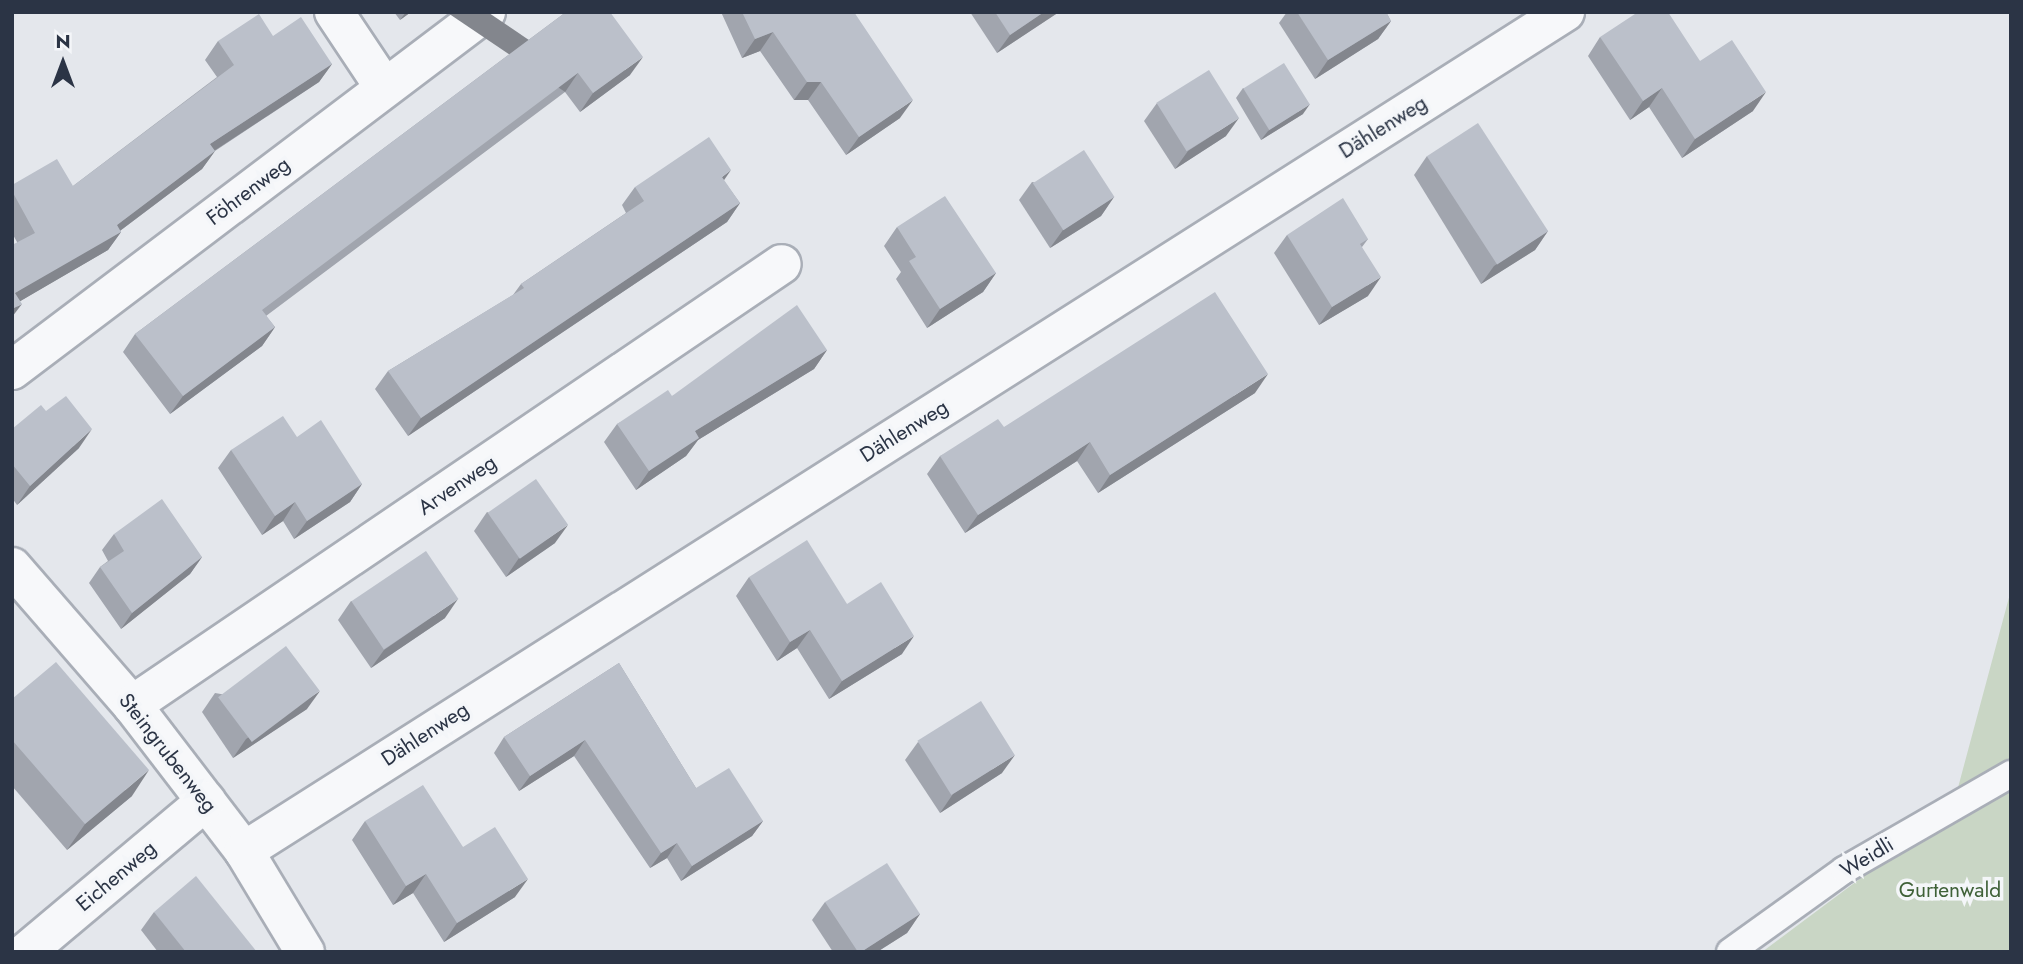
<!DOCTYPE html>
<meta charset="utf-8">
<style>
body{margin:0}
#map{position:relative;width:2023px;height:964px;overflow:hidden;background:#e4e7ec;font-family:Jost,sans-serif}
div>[style]{position:absolute}
.green>*{inset:0;background:#c9d6c5}
.roads{filter:drop-shadow(2px 0 #a9aeb7) drop-shadow(-2px 0 #a9aeb7) drop-shadow(0 2px #a9aeb7) drop-shadow(0 -2px #a9aeb7)}
.lane>*{height:26px;margin:-13px;padding:0 13px;transform-origin:13px;border-radius:13px;background:#f7f8fa}
.street>*{height:38px;margin:-19px;padding:0 19px;transform-origin:19px;border-radius:19px;background:#f7f8fa}
.wall>*{inset:0;background:#a1a5ae}
.shaded-wall>*{inset:0;background:#83868d;transform-origin:0 0}
.building>*{inset:0;background:#bbc0ca;transform-origin:0 0}
span{translate:-50% -50%;white-space:nowrap;text-align:center;line-height:1.15;-webkit-text-stroke:7px #f4f6f9;paint-order:stroke}
.street-label{font-size:21px;color:#2b3445}
.park-label{font-size:21px;color:#3f6138}
.frame{position:absolute;inset:0;border:14px solid #2b3445;pointer-events:none}
.north{position:absolute;left:28px;top:28px;width:70px;height:70px;-webkit-text-stroke:5px #f4f6f9;paint-order:stroke;rotate:0deg;font-size:19px;font-weight:700;line-height:28px;text-align:center;color:#2b3445}
.north::after{content:'';display:block;margin:auto;width:24px;height:32px;background:#2b3445;clip-path:polygon(50% 0,100% 100%,50% 72%,0 100%)}
</style>
<div id="map">
<div class="green">
<i style="clip-path:polygon(2011px 590px,2011px 952px,1762px 952px,1952px 810px)"></i>
</div>
<div class="roads">
<div class="lane">
<i style="left:1730px;top:952px;width:140px;rotate:-35.7deg"></i>
<i style="left:1844px;top:870px;width:193px;rotate:-29.9deg"></i>
</div>
<div class="street">
<i style="left:334px;top:12px;width:90px;rotate:56.3deg"></i>
<i style="left:12px;top:370px;width:594px;rotate:-37.06deg"></i>
<i style="left:12px;top:567px;width:183px;rotate:49deg"></i>
<i style="left:132px;top:705px;width:184px;rotate:52.5deg"></i>
<i style="left:244px;top:851px;width:118px;rotate:58.9deg"></i>
<i style="left:132px;top:705px;width:785px;rotate:-34.16deg"></i>
<i style="left:244px;top:851px;width:1565px;rotate:-32.42deg"></i>
<i style="left:26px;top:952px;width:235px;rotate:-40deg"></i>
</div>
</div>
<div class="wall">
<i style="clip-path:polygon(394px 12px,411px 12px,400px 20px)"></i>
<i style="clip-path:polygon(566px 12px,630px 75px,580px 112px,565px 92px,266px 316px,275px 327px,262px 346px,170px 414px,123px 352px,135px 334px)"></i>
<i style="clip-path:polygon(721px 12px,854px 12px,900px 118px,846px 155px,808px 100px,794px 100px,760px 51px,742px 58px)"></i>
<i style="clip-path:polygon(970px 12px,1059px 12px,997px 53px)"></i>
<i style="clip-path:polygon(1287px 12px,1386px 12px,1391px 21px,1378px 39px,1315px 79px,1279px 23px)"></i>
<i style="clip-path:polygon(273px 36px,332px 64px,319px 82px,215px 151px,202px 169px,120px 231px,121px 232px,108px 250px,20px 301px,12px 317px,17px 242px,12px 233px,12px 185px,73px 186px,217px 77px,205px 60px,218px 41px)"></i>
<i style="clip-path:polygon(1600px 37px,1700px 61px,1753px 111px,1682px 158px,1649px 107px,1630px 120px,1588px 56px)"></i>
<i style="clip-path:polygon(1243px 88px,1303px 114px,1261px 140px,1236px 98px)"></i>
<i style="clip-path:polygon(1157px 103px,1226px 136px,1175px 169px,1144px 121px)"></i>
<i style="clip-path:polygon(1427px 156px,1548px 231px,1535px 250px,1481px 284px,1414px 175px)"></i>
<i style="clip-path:polygon(724px 181px,740px 203px,727px 222px,408px 436px,375px 389px,388px 371px,513px 295px,521px 284px,626px 213px,622px 205px,635px 187px)"></i>
<i style="clip-path:polygon(1032px 182px,1114px 197px,1101px 216px,1050px 248px,1019px 200px)"></i>
<i style="clip-path:polygon(897px 227px,996px 273px,983px 292px,927px 328px,896px 279px,901px 272px,884px 246px)"></i>
<i style="clip-path:polygon(1287px 235px,1368px 239px,1362px 247px,1368px 296px,1319px 325px,1274px 253px)"></i>
<i style="clip-path:polygon(827px 350px,814px 369px,698px 440px,686px 456px,636px 490px,604px 442px,617px 424px,672px 396px)"></i>
<i style="clip-path:polygon(1255px 393px,1098px 493px,1077px 461px,965px 533px,927px 474px,940px 456px,1004px 427px)"></i>
<i style="clip-path:polygon(12px 429px,79px 448px,17px 505px,12px 498px)"></i>
<i style="clip-path:polygon(297px 437px,362px 484px,350px 502px,294px 539px,283px 521px,262px 535px,218px 468px,231px 450px)"></i>
<i style="clip-path:polygon(487px 512px,555px 543px,506px 577px,474px 531px)"></i>
<i style="clip-path:polygon(114px 534px,202px 557px,190px 574px,121px 629px,89px 583px,100px 567px,108px 561px,102px 550px)"></i>
<i style="clip-path:polygon(749px 577px,847px 604px,902px 654px,829px 699px,797px 648px,777px 661px,736px 596px)"></i>
<i style="clip-path:polygon(351px 601px,445px 618px,371px 668px,338px 620px)"></i>
<i style="clip-path:polygon(619px 663px,696px 788px,763px 821px,752px 836px,681px 881px,667px 858px,650px 868px,574px 756px,519px 791px,494px 753px,504px 737px)"></i>
<i style="clip-path:polygon(215px 693px,307px 709px,233px 758px,202px 712px)"></i>
<i style="clip-path:polygon(12px 699px,132px 796px,67px 850px,12px 786px)"></i>
<i style="clip-path:polygon(918px 742px,1002px 773px,940px 813px,905px 760px)"></i>
<i style="clip-path:polygon(365px 821px,463px 847px,515px 897px,444px 942px,413px 893px,393px 905px,352px 840px)"></i>
<i style="clip-path:polygon(825px 902px,920px 914px,907px 933px,877px 952px,833px 952px,812px 920px)"></i>
<i style="clip-path:polygon(154px 912px,257px 952px,158px 952px,141px 930px)"></i>
</div>
<div class="shaded-wall">
<i style="clip-path:polygon(406px 12px,411px 12px,400px 20px)"></i>
<i style="clip-path:polygon(1044px 12px,1059px 12px,997px 53px,1010px 35px)"></i>
<i style="clip-path:polygon(1391px 21px,1378px 39px,1315px 79px,1328px 60px)"></i>
<i style="clip-path:polygon(773px 32px,760px 51px,742px 58px,755px 39px)"></i>
<i style="clip-path:polygon(643px 57px,630px 75px,580px 112px,593px 93px)"></i>
<i style="clip-path:polygon(332px 64px,319px 82px,197px 162px,210px 144px)"></i>
<i style="left:578px;top:73px;width:23px;height:395px;rotate:124deg"></i>
<i style="clip-path:polygon(807px 82px,821px 82px,808px 100px,794px 100px)"></i>
<i style="clip-path:polygon(1662px 88px,1649px 107px,1630px 120px,1643px 101px)"></i>
<i style="clip-path:polygon(1766px 92px,1753px 111px,1682px 158px,1695px 139px)"></i>
<i style="clip-path:polygon(913px 100px,900px 118px,846px 155px,859px 137px)"></i>
<i style="clip-path:polygon(1310px 104px,1303px 114px,1261px 140px,1268px 131px)"></i>
<i style="clip-path:polygon(1239px 118px,1226px 136px,1175px 169px,1188px 151px)"></i>
<i style="clip-path:polygon(215px 151px,202px 169px,113px 236px,121px 232px,108px 250px,12px 306px,15px 293px,117px 225px)"></i>
<i style="clip-path:polygon(731px 170px,718px 189px,722px 177px)"></i>
<i style="clip-path:polygon(1114px 197px,1101px 216px,1050px 248px,1063px 230px)"></i>
<i style="clip-path:polygon(740px 203px,727px 222px,408px 436px,421px 418px)"></i>
<i style="clip-path:polygon(1548px 231px,1535px 250px,1481px 284px,1494px 266px)"></i>
<i style="clip-path:polygon(996px 273px,983px 292px,927px 328px,940px 309px)"></i>
<i style="clip-path:polygon(1381px 277px,1368px 296px,1319px 325px,1332px 307px)"></i>
<i style="clip-path:polygon(22px 304px,12px 317px,12px 309px)"></i>
<i style="clip-path:polygon(275px 327px,262px 346px,170px 414px,183px 396px)"></i>
<i style="clip-path:polygon(827px 350px,814px 369px,698px 440px,686px 456px,636px 490px,649px 471px,695px 431px)"></i>
<i style="clip-path:polygon(1268px 374px,1255px 393px,1098px 493px,1110px 475px)"></i>
<i style="clip-path:polygon(92px 429px,79px 448px,17px 505px,30px 486px)"></i>
<i style="clip-path:polygon(1090px 442px,1077px 461px,965px 533px,978px 515px)"></i>
<i style="clip-path:polygon(362px 484px,350px 502px,294px 539px,307px 521px)"></i>
<i style="clip-path:polygon(295px 502px,283px 521px,262px 535px,275px 516px)"></i>
<i style="clip-path:polygon(568px 525px,555px 543px,506px 577px,519px 558px)"></i>
<i style="clip-path:polygon(202px 557px,190px 574px,121px 629px,132px 613px)"></i>
<i style="clip-path:polygon(458px 599px,445px 618px,371px 668px,384px 650px)"></i>
<i style="clip-path:polygon(810px 630px,797px 648px,777px 661px,790px 642px)"></i>
<i style="clip-path:polygon(914px 636px,902px 654px,829px 699px,842px 681px)"></i>
<i style="clip-path:polygon(320px 691px,307px 709px,233px 758px,246px 739px)"></i>
<i style="clip-path:polygon(585px 740px,574px 756px,519px 791px,530px 776px)"></i>
<i style="clip-path:polygon(1015px 755px,1002px 773px,940px 813px,953px 794px)"></i>
<i style="clip-path:polygon(149px 770px,132px 796px,67px 850px,85px 824px)"></i>
<i style="clip-path:polygon(763px 821px,752px 836px,681px 881px,692px 866px)"></i>
<i style="clip-path:polygon(677px 843px,667px 858px,650px 868px,661px 853px)"></i>
<i style="clip-path:polygon(426px 874px,413px 893px,393px 905px,406px 886px)"></i>
<i style="clip-path:polygon(528px 879px,515px 897px,444px 942px,457px 923px)"></i>
<i style="clip-path:polygon(920px 914px,907px 933px,877px 952px,861px 952px)"></i>
</div>
<div class="building">
<i style="clip-path:polygon(566px 12px,610px 12px,643px 57px,593px 93px,578px 73px,262px 310px,275px 327px,183px 396px,135px 334px)"></i>
<i style="clip-path:polygon(742px 12px,854px 12px,913px 100px,859px 137px,821px 82px,807px 82px,773px 32px,755px 39px)"></i>
<i style="clip-path:polygon(995px 12px,1044px 12px,1010px 35px)"></i>
<i style="clip-path:polygon(1297px 12px,1386px 12px,1391px 21px,1328px 60px)"></i>
<i style="clip-path:polygon(1638px 12px,1668px 12px,1700px 61px,1732px 40px,1766px 92px,1695px 139px,1662px 88px,1643px 101px,1600px 37px)"></i>
<i style="clip-path:polygon(259px 14px,273px 36px,301px 17px,332px 64px,210px 144px,215px 151px,117px 225px,121px 232px,15px 293px,22px 304px,12px 309px,12px 245px,35px 233px,12px 191px,12px 185px,57px 159px,73px 186px,234px 65px,218px 41px)"></i>
<i style="left:1284px;top:63px;width:49px;height:48px;rotate:58deg"></i>
<i style="left:1209px;top:70px;width:57px;height:62px;rotate:58deg"></i>
<i style="left:1478px;top:123px;width:129px;height:61px;rotate:57deg"></i>
<i style="clip-path:polygon(709px 137px,731px 170px,722px 177px,740px 203px,421px 418px,388px 371px,524px 288px,521px 284px,644px 201px,635px 187px)"></i>
<i style="left:1084px;top:150px;width:56px;height:61px;rotate:57deg"></i>
<i style="clip-path:polygon(945px 196px,996px 273px,940px 309px,909px 261px,916px 257px,897px 227px)"></i>
<i style="clip-path:polygon(1343px 198px,1368px 239px,1360px 244px,1381px 277px,1332px 307px,1287px 235px)"></i>
<i style="clip-path:polygon(1215px 292px,1268px 374px,1110px 475px,1090px 442px,978px 515px,940px 456px,998px 419px,1004px 427px)"></i>
<i style="clip-path:polygon(797px 305px,827px 350px,695px 431px,699px 438px,649px 471px,617px 424px,668px 390px,672px 396px)"></i>
<i style="clip-path:polygon(66px 396px,92px 429px,30px 486px,12px 464px,12px 429px,41px 405px,46px 411px)"></i>
<i style="clip-path:polygon(283px 416px,297px 437px,321px 420px,362px 484px,307px 521px,295px 502px,275px 516px,231px 450px)"></i>
<i style="left:536px;top:479px;width:56px;height:59px;rotate:55deg"></i>
<i style="clip-path:polygon(162px 499px,202px 557px,132px 613px,100px 567px,124px 551px,114px 534px)"></i>
<i style="clip-path:polygon(807px 540px,847px 604px,881px 582px,914px 636px,842px 681px,810px 630px,790px 642px,749px 577px)"></i>
<i style="left:426px;top:551px;width:58px;height:90px;rotate:56deg"></i>
<i style="left:286px;top:646px;width:56px;height:85px;rotate:53deg"></i>
<i style="clip-path:polygon(56px 662px,149px 770px,85px 824px,12px 740px,12px 699px)"></i>
<i style="clip-path:polygon(619px 663px,696px 788px,729px 768px,763px 821px,692px 866px,677px 843px,661px 853px,585px 740px,530px 776px,504px 737px)"></i>
<i style="left:981px;top:701px;width:64px;height:75px;rotate:58deg"></i>
<i style="clip-path:polygon(423px 785px,463px 847px,495px 827px,528px 879px,457px 923px,426px 874px,406px 886px,365px 821px)"></i>
<i style="clip-path:polygon(887px 863px,920px 914px,861px 952px,858px 952px,825px 902px)"></i>
<i style="clip-path:polygon(196px 876px,257px 952px,186px 952px,154px 912px)"></i>
</div>
<div class="street-label">
<span style="left:1383px;top:127px;rotate:-32deg">Dählenweg</span>
<span style="left:248px;top:191px;rotate:-37deg">Föhrenweg</span>
<span style="left:904px;top:431px;rotate:-32deg">Dählenweg</span>
<span style="left:457px;top:485px;rotate:-34deg">Arvenweg</span>
<span style="left:425px;top:734px;rotate:-33deg">Dählenweg</span>
<span style="left:168px;top:753px;rotate:52deg">Steingrubenweg</span>
<span style="left:1867px;top:857px;rotate:-31deg">Weidli</span>
<span style="left:116px;top:876px;rotate:-40deg">Eichenweg</span>
</div>
<div class="park-label">
<span style="left:1950px;top:890px">Gurtenwald</span>
</div>
<div class="frame"></div>
<div class="north">N</div>
</div>
